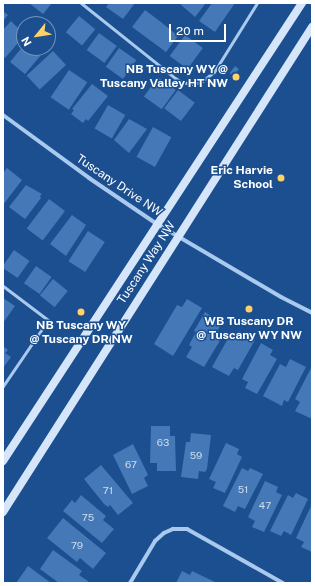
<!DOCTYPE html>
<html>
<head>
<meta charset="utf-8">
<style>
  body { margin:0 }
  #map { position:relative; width:315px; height:586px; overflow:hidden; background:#1b4f8f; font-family:"Public Sans",sans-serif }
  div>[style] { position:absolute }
  .building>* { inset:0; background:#4478b7; transform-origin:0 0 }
  .lane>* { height:3px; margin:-1.5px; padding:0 1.5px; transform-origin:1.5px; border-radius:1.5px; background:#a9c9ee }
  .street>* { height:4px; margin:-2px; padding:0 2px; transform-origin:2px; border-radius:2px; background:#a9c9ee }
  .secondary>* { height:8px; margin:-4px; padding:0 4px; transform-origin:4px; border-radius:4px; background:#d6e6fa }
  .dots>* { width:11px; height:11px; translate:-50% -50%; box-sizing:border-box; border:2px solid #1b4f8f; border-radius:50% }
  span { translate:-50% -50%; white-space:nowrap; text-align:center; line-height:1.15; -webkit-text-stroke:3px #1b4f8f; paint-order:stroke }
  .number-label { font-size:10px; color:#d0dded }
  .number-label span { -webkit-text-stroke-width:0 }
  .poi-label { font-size:12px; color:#fff; font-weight:700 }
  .right { translate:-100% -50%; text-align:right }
  .street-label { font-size:12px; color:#fff }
  .frame { position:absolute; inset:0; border:4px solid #fff; pointer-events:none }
  .north { position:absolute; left:16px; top:16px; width:40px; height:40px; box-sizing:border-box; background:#1b4f8f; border:1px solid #7695bc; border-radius:50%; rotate:240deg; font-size:11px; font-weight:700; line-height:16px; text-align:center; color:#fff }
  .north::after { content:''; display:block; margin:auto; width:14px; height:18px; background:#ffd166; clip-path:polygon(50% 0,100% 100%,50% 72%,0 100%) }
  .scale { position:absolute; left:169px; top:24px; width:57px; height:18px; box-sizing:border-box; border:2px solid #fff; border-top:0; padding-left:5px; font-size:12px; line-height:14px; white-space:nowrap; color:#fff; -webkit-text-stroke:3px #1b4f8f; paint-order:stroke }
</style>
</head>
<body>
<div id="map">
  <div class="building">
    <i style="clip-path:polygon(29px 3px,52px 3px,43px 14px)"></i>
    <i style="clip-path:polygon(109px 3px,135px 3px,123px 19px,106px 7px)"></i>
    <i style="clip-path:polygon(179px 3px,206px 3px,195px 17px)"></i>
    <i style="clip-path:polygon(212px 3px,235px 3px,215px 32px,199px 21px)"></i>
    <i style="clip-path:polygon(145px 10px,161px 22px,156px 29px,161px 22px,178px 36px,166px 52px,132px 27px)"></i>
    <i style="clip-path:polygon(3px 11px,8px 15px,3px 21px)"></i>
    <i style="left:79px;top:16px;width:21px;height:21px;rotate:39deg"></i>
    <i style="clip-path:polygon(11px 21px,20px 30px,19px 31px,24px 36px,5px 58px,3px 56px,3px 30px)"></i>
    <i style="clip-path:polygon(48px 33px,55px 39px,48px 47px)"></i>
    <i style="left:99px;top:33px;width:22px;height:21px;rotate:36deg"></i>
    <i style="left:185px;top:35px;width:22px;height:26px;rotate:36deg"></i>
    <i style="clip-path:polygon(24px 45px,24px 48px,47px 48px,25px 74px,10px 62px)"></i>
    <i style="left:119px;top:48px;width:21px;height:23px;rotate:35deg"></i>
    <i style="left:53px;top:51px;width:19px;height:36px;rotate:47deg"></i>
    <i style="left:235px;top:66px;width:5px;height:9px;rotate:37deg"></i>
    <i style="left:69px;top:70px;width:22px;height:33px;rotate:34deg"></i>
    <i style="left:158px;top:77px;width:22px;height:24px;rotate:36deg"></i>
    <i style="clip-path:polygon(92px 84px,108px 96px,88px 121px,86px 119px,83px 123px,71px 114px,74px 110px,72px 109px)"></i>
    <i style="left:178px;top:90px;width:21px;height:23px;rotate:37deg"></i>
    <i style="left:108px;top:105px;width:20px;height:27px;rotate:30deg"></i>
    <i style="clip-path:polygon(129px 119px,147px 129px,129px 153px,114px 140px)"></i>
    <i style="left:153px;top:127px;width:21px;height:34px;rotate:29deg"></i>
    <i style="clip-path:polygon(7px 168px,22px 180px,3px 205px,3px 173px)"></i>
    <i style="clip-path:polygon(26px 185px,42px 194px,40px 196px,41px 198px,25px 219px,9px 207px)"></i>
    <i style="left:49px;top:199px;width:20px;height:37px;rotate:37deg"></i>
    <i style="clip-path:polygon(72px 215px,86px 225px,66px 256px,50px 244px)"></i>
    <i style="left:88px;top:231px;width:20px;height:36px;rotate:33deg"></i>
    <i style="left:14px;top:250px;width:19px;height:21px;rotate:35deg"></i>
    <i style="left:36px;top:266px;width:19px;height:21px;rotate:35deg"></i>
    <i style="left:53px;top:279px;width:19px;height:21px;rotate:39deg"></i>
    <i style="clip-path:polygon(3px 298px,15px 306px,3px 323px)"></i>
    <i style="clip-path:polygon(187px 299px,202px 308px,173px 356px,154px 344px,177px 305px,182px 307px)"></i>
    <i style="clip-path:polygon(205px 312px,222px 323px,217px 331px,224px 334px,204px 367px,186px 357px,192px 347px,189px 345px,196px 332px,194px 331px)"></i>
    <i style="clip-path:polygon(239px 331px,255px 340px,238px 370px,234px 368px,229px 376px,212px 367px,230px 335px,235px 338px)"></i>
    <i style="clip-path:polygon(261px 343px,273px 350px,270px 355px,277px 359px,257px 394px,245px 388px,248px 382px,242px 379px)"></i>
    <i style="clip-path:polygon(3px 346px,8px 350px,5px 353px,11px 357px,3px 368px)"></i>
    <i style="clip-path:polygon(290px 359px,306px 367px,288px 402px,284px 400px,282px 406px,263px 396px,280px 364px,286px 367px)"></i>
    <i style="clip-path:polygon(312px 366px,312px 419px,295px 411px,300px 402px,295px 399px)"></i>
    <i style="clip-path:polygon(151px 426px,170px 426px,170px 436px,175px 436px,176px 471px,157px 471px,157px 463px,150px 463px)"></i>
    <i style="clip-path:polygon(191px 433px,211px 435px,207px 469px,205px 472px,199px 471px,198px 479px,181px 477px,186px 442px,190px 442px)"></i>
    <i style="clip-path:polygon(226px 443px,239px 449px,237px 454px,242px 457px,225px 493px,213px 488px,216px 482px,209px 479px)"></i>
    <i style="clip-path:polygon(133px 444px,148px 475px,144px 478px,148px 486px,132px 494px,113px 455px)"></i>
    <i style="clip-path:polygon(101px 465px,133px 503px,118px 515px,110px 505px,108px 507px,104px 504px,84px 479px)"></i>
    <i style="clip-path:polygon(242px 468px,248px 471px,250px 468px,263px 474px,245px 509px,238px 506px,235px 512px,223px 506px)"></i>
    <i style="clip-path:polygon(265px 481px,278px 487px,276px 492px,282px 495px,264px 532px,252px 527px,255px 521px,248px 517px)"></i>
    <i style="clip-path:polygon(296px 493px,308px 499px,291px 535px,284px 531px,281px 536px,270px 531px,288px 495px,293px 498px)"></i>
    <i style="clip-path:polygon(81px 495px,106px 516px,103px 520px,114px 529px,102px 543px,63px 511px,72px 500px,75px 503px)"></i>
    <i style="clip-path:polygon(312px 504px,312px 552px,301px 547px,304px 542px,296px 538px)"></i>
    <i style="clip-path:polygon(63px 518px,106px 553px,93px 569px,80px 558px,77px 562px,47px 538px)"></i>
    <i style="clip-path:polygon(53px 550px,82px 571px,79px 575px,88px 581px,87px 583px,59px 583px,40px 569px)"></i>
    <i style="clip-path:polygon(28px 566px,51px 583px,16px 583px)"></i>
    <i style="clip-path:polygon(182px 571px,190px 575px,192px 571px,217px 583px,176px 583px)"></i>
  </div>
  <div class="lane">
    <i style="left:81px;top:3px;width:120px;rotate:38.6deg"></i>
    <i style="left:175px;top:78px;width:8px;rotate:30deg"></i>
    <i style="left:182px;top:82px;width:10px;rotate:11deg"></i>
    <i style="left:192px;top:84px;width:9px;rotate:-13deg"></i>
    <i style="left:201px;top:82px;width:16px;rotate:-38deg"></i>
    <i style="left:214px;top:72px;width:81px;rotate:-58.1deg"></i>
    <i style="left:3px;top:286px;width:56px;rotate:37.1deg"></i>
    <i style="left:48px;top:320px;width:80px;rotate:124.3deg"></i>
  </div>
  <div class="street">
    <i style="left:3px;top:115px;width:107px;rotate:36.2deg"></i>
    <i style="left:89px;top:178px;width:82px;rotate:34.1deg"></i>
    <i style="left:157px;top:224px;width:144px;rotate:30.5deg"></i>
    <i style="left:281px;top:297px;width:35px;rotate:27deg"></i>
    <i style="left:130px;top:583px;width:49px;rotate:-59.2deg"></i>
    <i style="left:155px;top:541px;width:12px;rotate:-42deg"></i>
    <i style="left:164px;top:533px;width:10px;rotate:-24deg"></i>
    <i style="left:173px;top:529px;width:14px"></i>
    <i style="left:187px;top:529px;width:110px;rotate:29.4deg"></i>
  </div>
  <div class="secondary">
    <i style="left:3px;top:461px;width:547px;rotate:-56.86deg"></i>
    <i style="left:3px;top:512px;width:575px;rotate:-57.5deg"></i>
  </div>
  <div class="dots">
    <i style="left:236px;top:77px;background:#ffd166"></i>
    <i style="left:281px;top:178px;background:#ffd166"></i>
    <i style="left:249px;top:309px;background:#ffd166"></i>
    <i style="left:81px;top:312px;background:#ffd166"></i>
  </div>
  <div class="number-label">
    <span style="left:163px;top:443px">63</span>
    <span style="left:196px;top:456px">59</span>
    <span style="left:131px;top:465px">67</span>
    <span style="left:243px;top:490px">51</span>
    <span style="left:108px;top:491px">71</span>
    <span style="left:265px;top:506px">47</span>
    <span style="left:88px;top:518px">75</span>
    <span style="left:77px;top:546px">79</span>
  </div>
  <div class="poi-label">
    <span class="right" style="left:228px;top:77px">NB Tuscany WY @<br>Tuscany Valley HT NW</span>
    <span class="right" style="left:273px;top:178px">Eric Harvie<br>School</span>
    <span style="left:249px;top:329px">WB Tuscany DR<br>@ Tuscany WY NW</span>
    <span style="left:81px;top:333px">NB Tuscany WY<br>@ Tuscany DR NW</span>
  </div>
  <div class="street-label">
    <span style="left:119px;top:186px;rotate:34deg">Tuscany Drive NW</span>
    <span style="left:147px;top:263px;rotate:-57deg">Tuscany Way NW</span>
  </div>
  <div class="frame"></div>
  <div class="north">N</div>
  <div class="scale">20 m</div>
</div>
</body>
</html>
